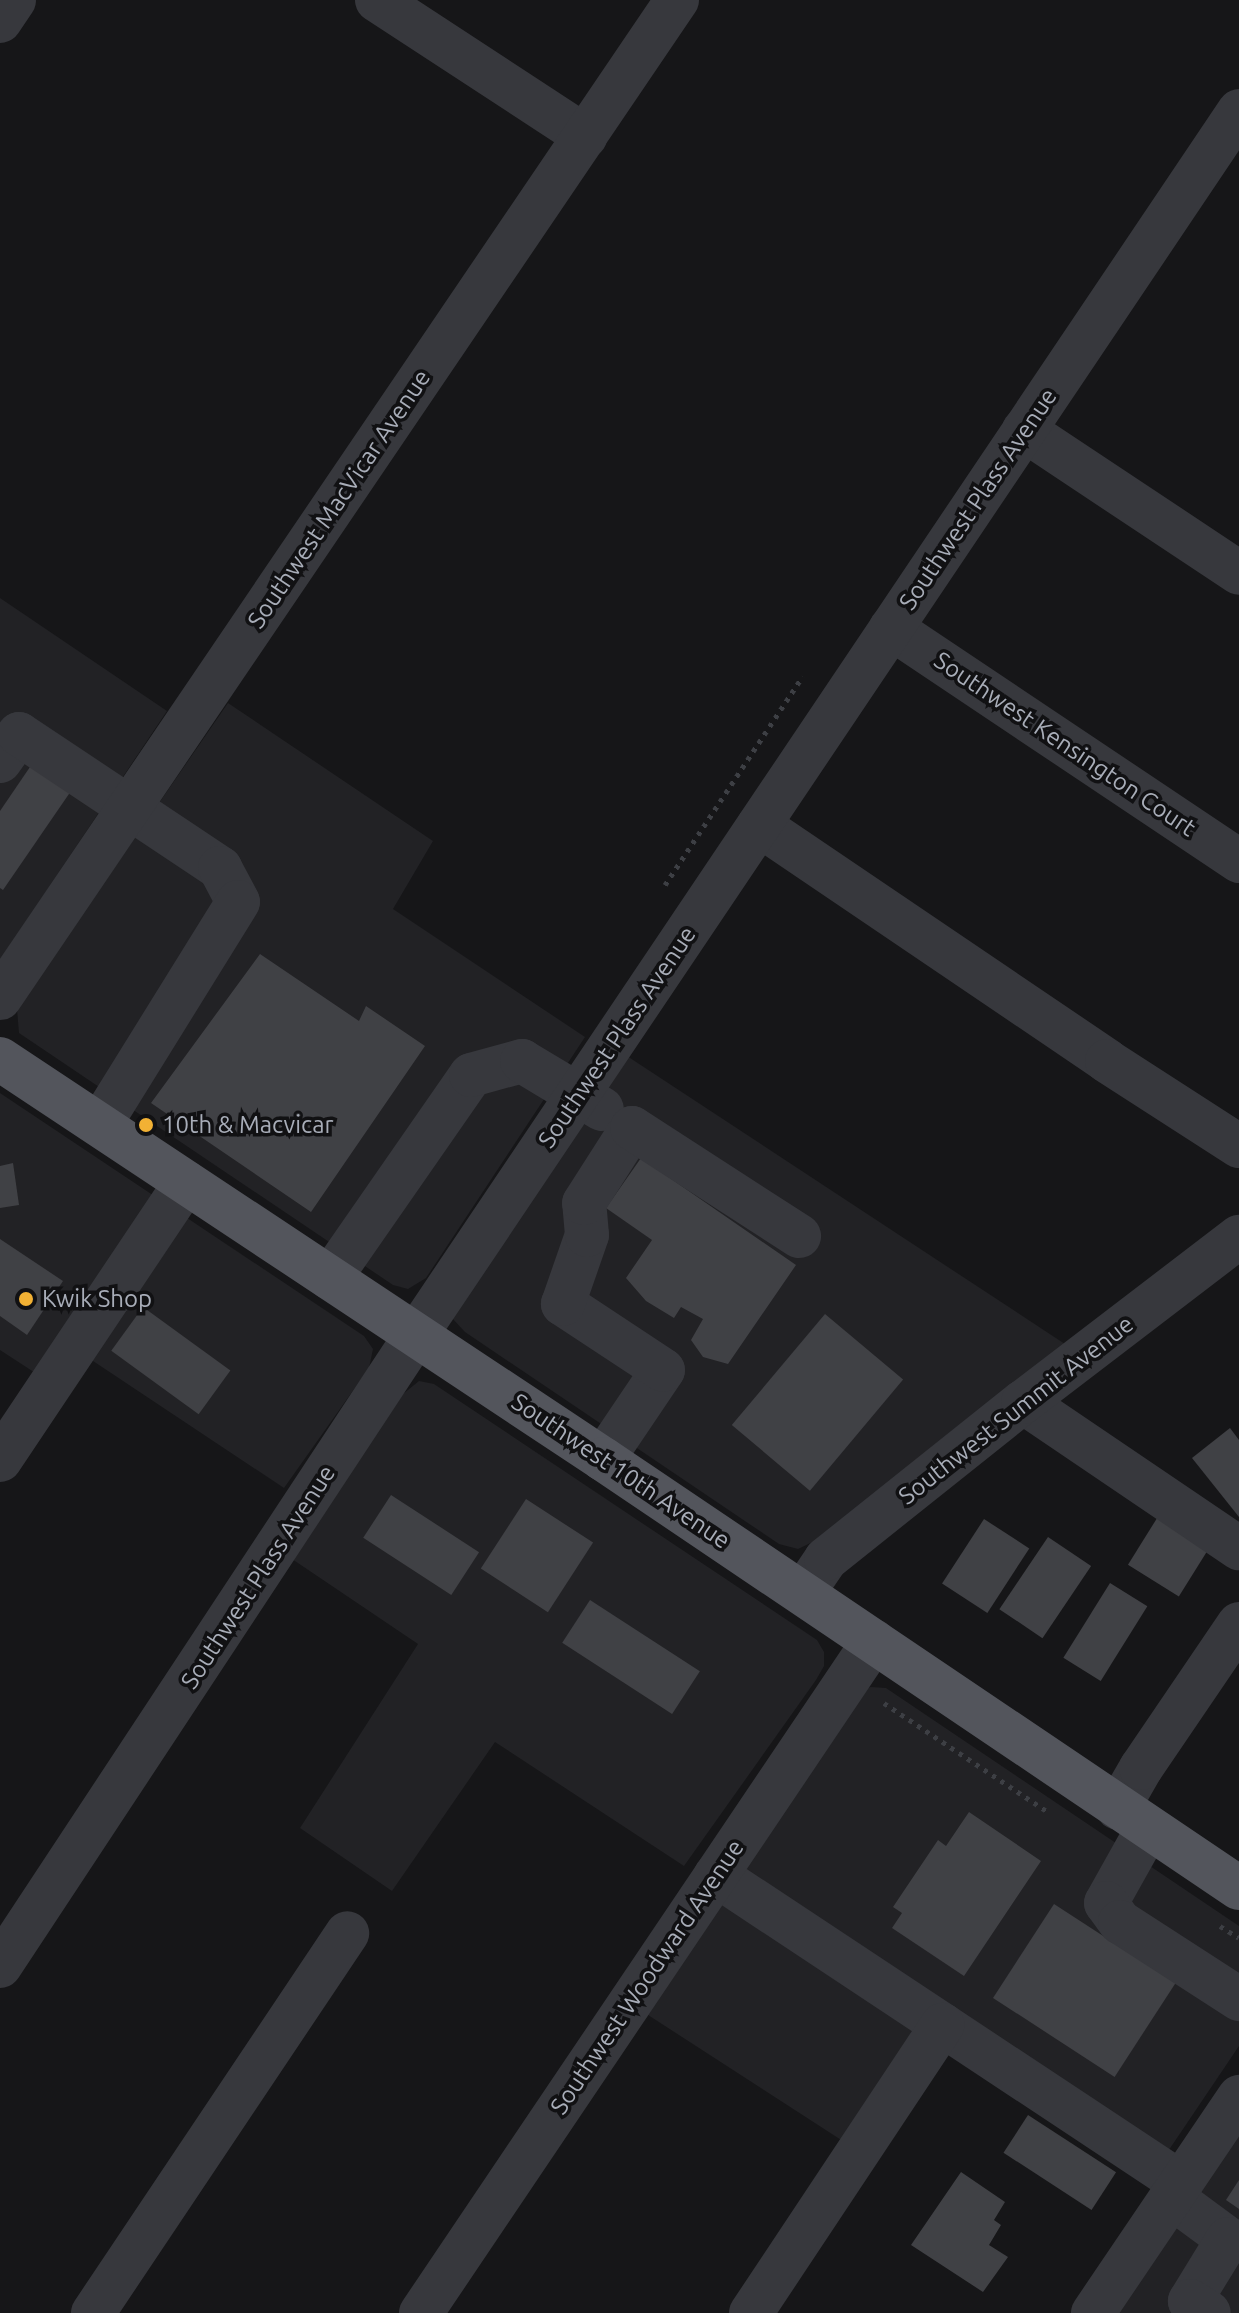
<!DOCTYPE html>
<html>
<head>
<meta charset="utf-8">
<style>
  body { margin:0 }
  #map { position:relative; width:1239px; height:2313px; overflow:hidden; background:#161618; font-family:Ubuntu,sans-serif }
  div>[style] { position:absolute }
  .built>* { inset:0; background:#222225 }
  .building>* { inset:0; background:#404145; transform-origin:0 0 }
  .path>* { height:5px; margin-top:-2.5px; transform-origin:0; background:repeating-linear-gradient(90deg,#3d3f44 0 4px,transparent 0 10px) }
  .minor>* { height:44px; margin:-22px; padding:0 22px; transform-origin:22px; border-radius:22px; background:#37383d }
  .major>* { height:44px; margin:-22px; padding:0 22px; transform-origin:22px; border-radius:22px; background:#53555c }
  .dots>* { width:22px; height:22px; translate:-50% -50%; box-sizing:border-box; border:4px solid #111113; border-radius:50% }
  span { translate:-50% -50%; white-space:nowrap; text-align:center; line-height:1.15; -webkit-text-stroke:7px #111113; paint-order:stroke }
  .street-label { font-size:24px; color:#a8adb8 }
  .poi-label { font-size:24px; color:#a8adb8 }
  .left { translate:0 -50%; text-align:left }
</style>
</head>
<body>
<div id="map">
  <div class="built">
    <i style="clip-path:polygon(0 598px,167px 711px,0 960px)"></i>
    <i style="clip-path:polygon(228px 703px,433px 841px,393px 909px,585px 1037px,426px 1278px,408px 1289px,393px 1285px,19px 1033px,17px 1009px)"></i>
    <i style="clip-path:polygon(624px 1054px,1068px 1346px,821px 1538px,798px 1549px,779px 1544px,465px 1332px,451px 1317px)"></i>
    <i style="clip-path:polygon(0 1093px,364px 1336px,373px 1349px,369px 1368px,284px 1488px,90px 1359px,66px 1393px,0 1350px)"></i>
    <i style="clip-path:polygon(419px 1381px,434px 1384px,817px 1640px,824px 1652px,824px 1666px,816px 1680px,684px 1866px,495px 1742px,392px 1891px,300px 1828px,418px 1644px,292px 1559px,403px 1394px)"></i>
    <i style="clip-path:polygon(871px 1687px,886px 1688px,1239px 1926px,1239px 2046px,1148px 2181px,942px 2042px,869px 2158px,645px 2013px,858px 1690px)"></i>
    <i style="clip-path:polygon(1239px 2132px,1239px 2313px,1117px 2313px)"></i>
  </div>
  <div class="building">
    <i style="clip-path:polygon(32px 764px,71px 791px,3px 890px,0 888px,0 811px)"></i>
    <i style="clip-path:polygon(260px 954px,359px 1021px,366px 1006px,425px 1046px,311px 1212px,151px 1103px)"></i>
    <i style="clip-path:polygon(641px 1158px,796px 1265px,728px 1364px,703px 1357px,691px 1340px,703px 1319px,681px 1307px,674px 1318px,646px 1301px,626px 1278px,652px 1240px,606px 1208px)"></i>
    <i style="clip-path:polygon(13px 1163px,19px 1205px,0 1208px,0 1166px)"></i>
    <i style="clip-path:polygon(0 1239px,63px 1281px,27px 1335px,0 1316px)"></i>
    <i style="left:143px;top:1307px;width:108px;height:54px;rotate:36deg"></i>
    <i style="left:825px;top:1314px;width:102px;height:145px;rotate:40deg"></i>
    <i style="clip-path:polygon(1230px 1428px,1239px 1440px,1239px 1517px,1192px 1458px)"></i>
    <i style="left:391px;top:1495px;width:105px;height:51px;rotate:33deg"></i>
    <i style="left:526px;top:1499px;width:80px;height:83px;rotate:33deg"></i>
    <i style="left:1164px;top:1507px;width:60px;height:68px;rotate:32deg"></i>
    <i style="left:984px;top:1519px;width:54px;height:77px;rotate:33deg"></i>
    <i style="left:1048px;top:1537px;width:52px;height:87px;rotate:34deg"></i>
    <i style="left:1110px;top:1583px;width:44px;height:88px;rotate:32deg"></i>
    <i style="left:590px;top:1600px;width:131px;height:51px;rotate:33deg"></i>
    <i style="clip-path:polygon(969px 1812px,1041px 1861px,964px 1976px,892px 1928px,902px 1913px,893px 1907px,938px 1840px,946px 1846px)"></i>
    <i style="left:1054px;top:1904px;width:145px;height:112px;rotate:33deg"></i>
    <i style="left:1028px;top:2115px;width:105px;height:45px;rotate:33deg"></i>
    <i style="clip-path:polygon(961px 2172px,1005px 2202px,994px 2220px,1001px 2225px,989px 2245px,1008px 2257px,983px 2292px,911px 2245px)"></i>
    <i style="clip-path:polygon(1239px 2180px,1239px 2209px,1226px 2200px)"></i>
  </div>
  <div class="path">
    <i style="left:665px;top:885px;width:250px;rotate:-56.6deg"></i>
    <i style="left:884px;top:1703px;width:197px;rotate:33.6deg"></i>
    <i style="left:1220px;top:1926px;width:22px;rotate:32deg"></i>
  </div>
  <div class="minor">
    <i style="left:377px;top:0;width:249px;rotate:33.2deg"></i>
    <i style="left:0;top:21px;width:25px;rotate:-56deg"></i>
    <i style="left:1024px;top:430px;width:258px;rotate:33.6deg"></i>
    <i style="left:891px;top:628px;width:419px;rotate:33.8deg"></i>
    <i style="left:0;top:761px;width:33px;rotate:-55deg"></i>
    <i style="left:19px;top:734px;width:242px;rotate:33.7deg"></i>
    <i style="left:220px;top:868px;width:38px;rotate:62deg"></i>
    <i style="left:238px;top:902px;width:262px;rotate:121.8deg"></i>
    <i style="left:759px;top:825px;width:420px;rotate:34.1deg"></i>
    <i style="left:1107px;top:1061px;width:157px;rotate:32.8deg"></i>
    <i style="left:0;top:998px;width:1206px;rotate:-55.85deg"></i>
    <i style="left:330px;top:1278px;width:247px;rotate:-55.2deg"></i>
    <i style="left:471px;top:1075px;width:53px;rotate:-15.4deg"></i>
    <i style="left:522px;top:1061px;width:93px;rotate:31deg"></i>
    <i style="left:1023px;top:1402px;width:261px;rotate:34.1deg"></i>
    <i style="left:603px;top:1459px;width:107px;rotate:-56deg"></i>
    <i style="left:663px;top:1370px;width:120px;rotate:-146.6deg"></i>
    <i style="left:563px;top:1304px;width:73px;rotate:-70.8deg"></i>
    <i style="left:587px;top:1235px;width:32px;rotate:-95deg"></i>
    <i style="left:584px;top:1203px;width:89px;rotate:-57.4deg"></i>
    <i style="left:632px;top:1128px;width:199px;rotate:32.9deg"></i>
    <i style="left:0;top:1460px;width:334px;rotate:-56.2deg"></i>
    <i style="left:803px;top:1593px;width:41px;rotate:-55.9deg"></i>
    <i style="left:826px;top:1559px;width:252px;rotate:-38.6deg"></i>
    <i style="left:1023px;top:1402px;width:272px;rotate:-37.4deg"></i>
    <i style="left:1118px;top:1808px;width:46px;rotate:-60.1deg"></i>
    <i style="left:1141px;top:1768px;width:174px;rotate:-55.8deg"></i>
    <i style="left:1148px;top:1828px;width:86px;rotate:119.2deg"></i>
    <i style="left:1106px;top:1903px;width:24px;rotate:54deg"></i>
    <i style="left:1120px;top:1922px;width:142px;rotate:32.9deg"></i>
    <i style="left:716px;top:1875px;width:558px;rotate:33.52deg"></i>
    <i style="left:0;top:1966px;width:756px;rotate:-56.6deg"></i>
    <i style="left:416px;top:1335px;width:1475px;rotate:-56.08deg"></i>
    <i style="left:1171px;top:2197px;width:71px;rotate:36.4deg"></i>
    <i style="left:1228px;top:2239px;width:73px;rotate:121.5deg"></i>
    <i style="left:1190px;top:2301px;width:22px;rotate:32deg"></i>
    <i style="left:93px;top:2313px;width:457px;rotate:-56.2deg"></i>
    <i style="left:421px;top:2313px;width:810px;rotate:-56.02deg"></i>
    <i style="left:751px;top:2313px;width:346px;rotate:-56.4deg"></i>
    <i style="left:1093px;top:2313px;width:261px;rotate:-55.9deg"></i>
  </div>
  <div class="major">
    <i style="left:0;top:1059px;width:724px;rotate:33.56deg"></i>
    <i style="left:603px;top:1459px;width:767px;rotate:34deg"></i>
  </div>
  <div class="dots">
    <i style="left:146px;top:1125px;background:#f2b134"></i>
    <i style="left:26px;top:1299px;background:#f2b134"></i>
  </div>
  <div class="street-label">
    <span style="left:339px;top:499px;rotate:-56deg">Southwest MacVicar Avenue</span>
    <span style="left:978px;top:499px;rotate:-56deg">Southwest Plass Avenue</span>
    <span style="left:1065px;top:744px;rotate:34deg">Southwest Kensington Court</span>
    <span style="left:617px;top:1037px;rotate:-56deg">Southwest Plass Avenue</span>
    <span style="left:1016px;top:1410px;rotate:-38deg">Southwest Summit Avenue</span>
    <span style="left:621px;top:1471px;rotate:34deg">Southwest 10th Avenue</span>
    <span style="left:258px;top:1577px;rotate:-57deg">Southwest Plass Avenue</span>
    <span style="left:647px;top:1977px;rotate:-56deg">Southwest Woodward Avenue</span>
  </div>
  <div class="poi-label">
    <span class="left" style="left:162px;top:1125px">10th &amp; Macvicar</span>
    <span class="left" style="left:42px;top:1299px">Kwik Shop</span>
  </div>
</div>
</body>
</html>
